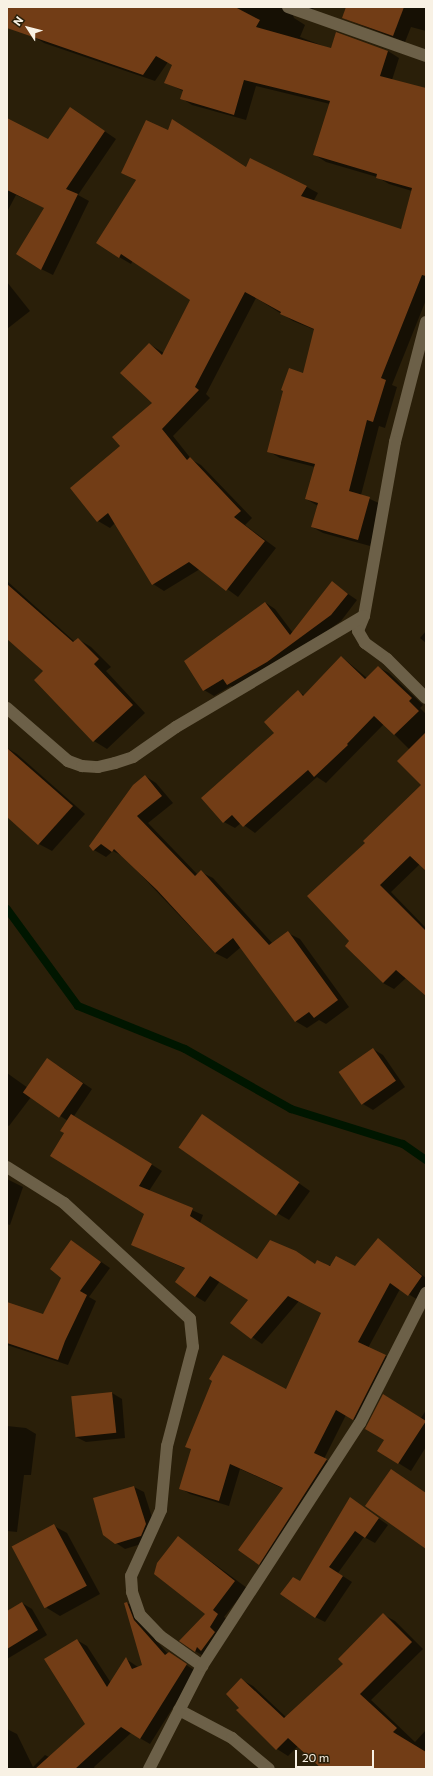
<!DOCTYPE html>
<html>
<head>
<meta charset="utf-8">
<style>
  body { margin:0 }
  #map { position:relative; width:433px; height:1776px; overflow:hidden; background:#2a1f09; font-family:Commissioner,sans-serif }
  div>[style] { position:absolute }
  .shadow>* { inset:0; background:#0007 }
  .stream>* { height:8px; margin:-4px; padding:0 4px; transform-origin:4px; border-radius:4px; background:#001600 }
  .building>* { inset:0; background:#723d16; transform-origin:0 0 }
  .street>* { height:12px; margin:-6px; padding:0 6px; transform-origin:6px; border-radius:6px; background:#6c6048 }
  span { translate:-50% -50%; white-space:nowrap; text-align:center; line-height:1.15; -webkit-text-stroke:4px #2a1f09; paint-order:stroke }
  .frame { position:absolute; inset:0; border:8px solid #f8f1e4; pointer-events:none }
  .north { position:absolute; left:8px; top:8px; width:40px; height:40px; -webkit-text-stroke:3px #2a1f09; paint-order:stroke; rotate:306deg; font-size:11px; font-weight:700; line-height:16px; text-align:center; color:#f8f1e4 }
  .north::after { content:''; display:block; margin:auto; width:14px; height:18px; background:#f8f1e4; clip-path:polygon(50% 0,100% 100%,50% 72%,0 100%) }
  .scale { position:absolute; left:295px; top:1750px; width:79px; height:18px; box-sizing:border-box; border:2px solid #f8f1e4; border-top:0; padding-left:5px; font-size:12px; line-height:14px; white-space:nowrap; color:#f8f1e4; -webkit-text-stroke:3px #2a1f09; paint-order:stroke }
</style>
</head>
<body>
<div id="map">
  <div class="shadow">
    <i style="clip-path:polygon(47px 7px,297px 7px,292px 12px,294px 18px,305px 25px,300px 37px,331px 49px,388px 51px,399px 58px,392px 80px,426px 89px,426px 300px,392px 385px,397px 387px,385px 428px,379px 426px,361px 495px,381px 504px,370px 546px,323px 533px,312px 527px,318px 506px,306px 499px,315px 467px,280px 458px,268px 451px,304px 375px,315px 330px,293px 321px,256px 298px,206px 394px,210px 398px,173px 436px,192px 460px,201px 465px,252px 518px,245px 525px,276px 548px,238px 597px,200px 569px,164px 591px,153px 584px,115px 523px,110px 528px,98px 521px,121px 446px,153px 403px,149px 344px,164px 353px,192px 300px,133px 260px,131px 264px,119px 257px,137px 181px,122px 173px,169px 132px,173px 120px,246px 168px,307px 187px,318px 193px,313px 202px,401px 230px,412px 191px,389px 184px,377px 177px,326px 162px,315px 155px,330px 104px,256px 86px,246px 120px,192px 105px,181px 98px,183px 91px,165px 82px,174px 65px,168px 62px,155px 81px,44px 43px,33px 36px)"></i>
    <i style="clip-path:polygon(304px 7px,314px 7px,313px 10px)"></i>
    <i style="clip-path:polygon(347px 7px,426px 7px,426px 31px,411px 27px,405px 42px,343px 18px)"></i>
    <i style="clip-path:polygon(81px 115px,116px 139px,78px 195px,89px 201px,53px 275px,41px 269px,45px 208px,16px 195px,7px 212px,7px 119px,49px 141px)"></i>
    <i style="clip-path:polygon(7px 282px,30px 311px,7px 329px)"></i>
    <i style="clip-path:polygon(7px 581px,75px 642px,78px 639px,91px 647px,111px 667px,106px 671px,145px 713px,107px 749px,94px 741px,35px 680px,45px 671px,7px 638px)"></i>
    <i style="clip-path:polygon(332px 583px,357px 600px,341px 621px,276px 667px,237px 690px,231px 686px,214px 696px,204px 690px,186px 661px,266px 603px,275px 609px,293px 633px)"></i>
    <i style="clip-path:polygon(426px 631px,426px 643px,420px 638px)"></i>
    <i style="clip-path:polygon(342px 657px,367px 678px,378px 667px,389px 673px,423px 705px,420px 708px,426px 714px,426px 870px,420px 864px,391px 892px,426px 928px,426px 994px,406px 978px,394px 989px,383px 983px,350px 942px,366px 843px,422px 785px,410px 750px,384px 724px,326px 783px,317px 777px,255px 833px,241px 823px,235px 828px,224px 822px,298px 692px,304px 695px)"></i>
    <i style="clip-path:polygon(7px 748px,17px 754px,85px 814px,52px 851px,39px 844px,7px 816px)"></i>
    <i style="clip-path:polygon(145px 776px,156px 783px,173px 803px,148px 823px,198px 875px,201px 872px,213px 878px,273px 944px,288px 933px,300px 939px,349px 1007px,326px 1024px,319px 1020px,307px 1028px,295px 1021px,241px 947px,227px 959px,215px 953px,124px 857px,113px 851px,106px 857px,94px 850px)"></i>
    <i style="clip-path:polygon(373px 1049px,383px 1055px,405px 1087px,373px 1110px,363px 1104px)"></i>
    <i style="clip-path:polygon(57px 1065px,92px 1089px,74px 1116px,162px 1171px,149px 1191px,203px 1215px,200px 1223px,258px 1260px,355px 1267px,378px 1240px,426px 1278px,426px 1290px,418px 1300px,400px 1289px,368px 1348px,396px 1361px,363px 1425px,346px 1415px,324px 1459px,337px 1466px,269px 1570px,259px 1564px,284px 1489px,240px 1469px,229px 1506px,190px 1494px,180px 1488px,287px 1390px,322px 1313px,299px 1301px,262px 1344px,232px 1323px,250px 1300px,220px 1281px,205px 1302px,195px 1296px,186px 1269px,132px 1245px,145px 1214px,65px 1133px,68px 1121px,31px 1097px,9px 1126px,7px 1125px,7px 1073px,28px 1088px)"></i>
    <i style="clip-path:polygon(203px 1116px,310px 1191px,289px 1220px,277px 1213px)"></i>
    <i style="clip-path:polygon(7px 1179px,23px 1187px,10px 1225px,7px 1224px)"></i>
    <i style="clip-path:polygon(71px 1241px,110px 1268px,89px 1297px,96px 1301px,68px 1365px,7px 1345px,7px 1313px,43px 1316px,63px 1277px)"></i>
    <i style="clip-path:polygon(112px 1393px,122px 1399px,125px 1438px,86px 1442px,76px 1437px,72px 1397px)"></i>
    <i style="clip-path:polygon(384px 1395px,421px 1418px,426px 1410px,426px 1447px,411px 1471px,379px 1451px,385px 1440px)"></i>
    <i style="clip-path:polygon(7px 1426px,26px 1428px,36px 1434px,31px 1475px,24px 1475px,17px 1532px,7px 1531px)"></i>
    <i style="clip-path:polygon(134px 1487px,144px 1492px,156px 1530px,151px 1541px,125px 1549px,116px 1543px)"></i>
    <i style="clip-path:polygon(350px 1498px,388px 1525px,375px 1543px,364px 1537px,338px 1573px,352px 1582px,325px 1622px,315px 1617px,300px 1582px)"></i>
    <i style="clip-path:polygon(54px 1526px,67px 1533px,100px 1594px,60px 1616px,47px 1608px)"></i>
    <i style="clip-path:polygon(178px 1537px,247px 1588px,224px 1617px,230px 1621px,221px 1635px,226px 1640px,214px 1657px,207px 1658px,195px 1651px,206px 1614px)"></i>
    <i style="clip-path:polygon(22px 1603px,32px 1609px,47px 1635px,7px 1659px,7px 1612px)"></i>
    <i style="clip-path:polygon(127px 1603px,137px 1608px,144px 1627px,168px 1654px,196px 1671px,150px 1744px,131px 1733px,94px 1767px,95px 1769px,7px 1769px,7px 1729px,17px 1734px,33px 1767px,45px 1755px,49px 1757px,86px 1724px,77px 1640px,87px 1646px,111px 1683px,126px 1659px,138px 1667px,143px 1665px)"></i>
    <i style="clip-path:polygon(384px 1615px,395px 1621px,423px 1649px,371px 1700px,415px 1742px,426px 1730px,426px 1769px,323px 1769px,298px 1746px,288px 1756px,277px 1749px,240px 1708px,242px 1680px,253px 1686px,286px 1717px,344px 1664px)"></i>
  </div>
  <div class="stream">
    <i style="left:7px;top:909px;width:120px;rotate:53.8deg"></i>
    <i style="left:78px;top:1006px;width:115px;rotate:21.9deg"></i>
    <i style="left:185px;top:1049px;width:122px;rotate:29.5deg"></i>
    <i style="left:291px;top:1109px;width:117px;rotate:17.4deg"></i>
    <i style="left:403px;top:1144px;width:28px;rotate:35deg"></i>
  </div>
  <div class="building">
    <i style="clip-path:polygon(7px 7px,235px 7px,260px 20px,256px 27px,331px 48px,336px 32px,388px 51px,380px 76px,426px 88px,426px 276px,422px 275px,381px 378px,386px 380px,373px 422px,367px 420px,349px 491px,370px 497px,358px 540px,311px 527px,318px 503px,305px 499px,315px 464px,267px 452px,283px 391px,281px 390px,289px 368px,303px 373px,314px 329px,280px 314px,281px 312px,245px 292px,195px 387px,199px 390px,162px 429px,187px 460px,190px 457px,241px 511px,234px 517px,265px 541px,226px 591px,189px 562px,152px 585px,108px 513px,97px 522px,70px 488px,120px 446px,112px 437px,152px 403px,120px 373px,149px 343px,162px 355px,190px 300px,121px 254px,119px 258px,96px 243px,136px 180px,121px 173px,146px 120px,168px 130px,172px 119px,246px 167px,250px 158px,307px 186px,301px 196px,401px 229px,412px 188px,376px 178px,377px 174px,313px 155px,330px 101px,244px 80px,234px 115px,180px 99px,183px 90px,164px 83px,172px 65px,156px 56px,143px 75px,7px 28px)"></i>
    <i style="clip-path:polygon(346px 7px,404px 7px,393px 36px,342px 18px)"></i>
    <i style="clip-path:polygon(70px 107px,105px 131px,66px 189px,78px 194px,41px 270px,16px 254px,44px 208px,7px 190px,7px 118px,48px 139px)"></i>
    <i style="clip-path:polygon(332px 581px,348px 594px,331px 615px,267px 662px,227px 685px,223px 679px,203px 691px,184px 661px,265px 602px,290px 635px)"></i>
    <i style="clip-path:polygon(7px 584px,73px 642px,78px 638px,99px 659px,94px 664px,133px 705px,93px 742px,34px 680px,43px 671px,7px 639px)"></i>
    <i style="clip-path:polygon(341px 656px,365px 679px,378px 666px,412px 698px,409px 701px,419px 711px,394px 735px,374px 716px,347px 744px,348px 745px,314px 777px,308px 770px,243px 827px,232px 815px,223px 823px,201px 798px,274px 733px,264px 722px,298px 690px,303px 696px)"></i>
    <i style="clip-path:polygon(426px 732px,426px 871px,410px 856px,380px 885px,426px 931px,426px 996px,396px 970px,383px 983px,345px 946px,349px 941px,307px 896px,365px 843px,363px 841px,421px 785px,397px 761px)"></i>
    <i style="clip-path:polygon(7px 748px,73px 806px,38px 845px,7px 817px)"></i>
    <i style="clip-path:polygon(145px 775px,162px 796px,137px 816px,195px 876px,201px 870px,269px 945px,288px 931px,338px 1000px,314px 1018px,309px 1012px,295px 1022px,233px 938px,215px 953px,157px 890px,114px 849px,112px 852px,101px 844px,93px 851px,89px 846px,133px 785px)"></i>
    <i style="left:373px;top:1048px;width:40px;height:42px;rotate:55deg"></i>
    <i style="left:47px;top:1058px;width:44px;height:42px;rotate:35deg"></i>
    <i style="clip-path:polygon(71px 1114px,152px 1164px,139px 1186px,193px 1208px,190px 1216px,257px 1259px,270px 1240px,296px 1251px,315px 1264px,317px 1260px,330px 1266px,336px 1256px,355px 1266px,378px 1238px,422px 1276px,408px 1296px,390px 1283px,358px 1342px,386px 1355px,353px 1420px,336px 1410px,314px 1453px,327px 1459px,259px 1565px,238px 1550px,283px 1488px,230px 1464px,219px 1501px,179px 1489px,191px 1449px,185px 1447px,212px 1381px,209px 1379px,223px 1355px,286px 1389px,321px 1313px,288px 1296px,251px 1339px,230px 1323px,248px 1300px,210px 1276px,195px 1297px,175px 1282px,185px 1268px,131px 1245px,144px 1214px,50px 1156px,64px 1133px,60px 1131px)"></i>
    <i style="left:202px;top:1114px;width:119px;height:41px;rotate:35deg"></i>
    <i style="clip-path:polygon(71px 1240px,101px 1262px,80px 1291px,87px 1295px,65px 1341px,58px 1360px,7px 1343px,7px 1302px,43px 1314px,61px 1278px,50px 1269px)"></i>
    <i style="left:112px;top:1392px;width:41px;height:41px;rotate:84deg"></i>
    <i style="clip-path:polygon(383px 1394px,426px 1421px,398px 1464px,377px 1451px,384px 1440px,365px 1429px)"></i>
    <i style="clip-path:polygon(391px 1469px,426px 1493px,426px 1549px,365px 1506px)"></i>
    <i style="clip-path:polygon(134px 1486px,146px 1524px,141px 1536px,115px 1544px,103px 1535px,93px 1498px)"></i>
    <i style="clip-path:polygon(350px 1497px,379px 1518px,365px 1538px,355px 1531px,329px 1567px,343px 1576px,315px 1618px,280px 1594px,293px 1577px,300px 1581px)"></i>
    <i style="left:54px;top:1524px;width:70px;height:48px;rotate:62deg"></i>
    <i style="clip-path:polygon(178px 1536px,235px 1581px,213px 1610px,218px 1614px,210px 1627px,215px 1632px,201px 1651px,197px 1647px,195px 1652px,179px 1641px,205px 1614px,154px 1574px,157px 1563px)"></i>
    <i style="clip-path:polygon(22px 1602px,38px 1630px,7px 1649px,7px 1611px)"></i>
    <i style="clip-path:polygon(127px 1602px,134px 1620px,165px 1655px,169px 1652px,187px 1664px,140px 1739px,121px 1727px,75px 1769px,35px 1769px,85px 1724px,44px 1659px,77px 1639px,107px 1687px,126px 1657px,132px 1669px,142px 1665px,124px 1603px)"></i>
    <i style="clip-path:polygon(383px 1613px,412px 1642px,360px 1694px,397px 1728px,393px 1732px,426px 1752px,426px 1769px,322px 1769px,288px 1738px,276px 1750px,236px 1710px,239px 1708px,226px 1694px,241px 1678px,284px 1718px,343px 1664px,338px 1659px)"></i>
  </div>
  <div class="street">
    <i style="left:288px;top:7px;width:146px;rotate:19.5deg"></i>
    <i style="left:426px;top:322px;width:124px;rotate:104.5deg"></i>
    <i style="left:395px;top:442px;width:177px;rotate:100.1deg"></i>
    <i style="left:364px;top:616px;width:16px;rotate:112deg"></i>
    <i style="left:358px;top:631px;width:14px;rotate:60deg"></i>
    <i style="left:365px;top:643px;width:27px;rotate:36deg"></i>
    <i style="left:387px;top:659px;width:55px;rotate:45deg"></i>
    <i style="left:7px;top:708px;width:81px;rotate:41deg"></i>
    <i style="left:68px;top:761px;width:15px;rotate:20deg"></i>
    <i style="left:82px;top:766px;width:16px;rotate:4deg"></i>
    <i style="left:98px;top:767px;width:17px;rotate:-13deg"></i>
    <i style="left:115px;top:763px;width:19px;rotate:-18deg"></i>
    <i style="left:133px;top:757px;width:52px;rotate:-34.9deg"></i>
    <i style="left:176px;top:727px;width:218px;rotate:-30.6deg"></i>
    <i style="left:7px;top:1167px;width:67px;rotate:32.3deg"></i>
    <i style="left:64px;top:1203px;width:171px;rotate:42.6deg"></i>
    <i style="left:190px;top:1319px;width:28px;rotate:84deg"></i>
    <i style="left:193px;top:1347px;width:102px;rotate:104.7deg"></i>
    <i style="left:167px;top:1446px;width:64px;rotate:95.4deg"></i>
    <i style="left:161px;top:1510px;width:72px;rotate:114.4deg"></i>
    <i style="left:131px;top:1576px;width:16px;rotate:86deg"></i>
    <i style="left:132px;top:1592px;width:24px;rotate:71deg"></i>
    <i style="left:140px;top:1615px;width:29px;rotate:46deg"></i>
    <i style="left:160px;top:1636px;width:52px;rotate:35.5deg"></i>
    <i style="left:179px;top:1710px;width:60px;rotate:27.8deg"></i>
    <i style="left:232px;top:1738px;width:48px;rotate:40deg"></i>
    <i style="left:149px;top:1769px;width:116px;rotate:-62.8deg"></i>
    <i style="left:202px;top:1666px;width:290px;rotate:-57deg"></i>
    <i style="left:360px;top:1423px;width:146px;rotate:-63.1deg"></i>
  </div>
  <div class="frame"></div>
  <div class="north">N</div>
  <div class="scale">20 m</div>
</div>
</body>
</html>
